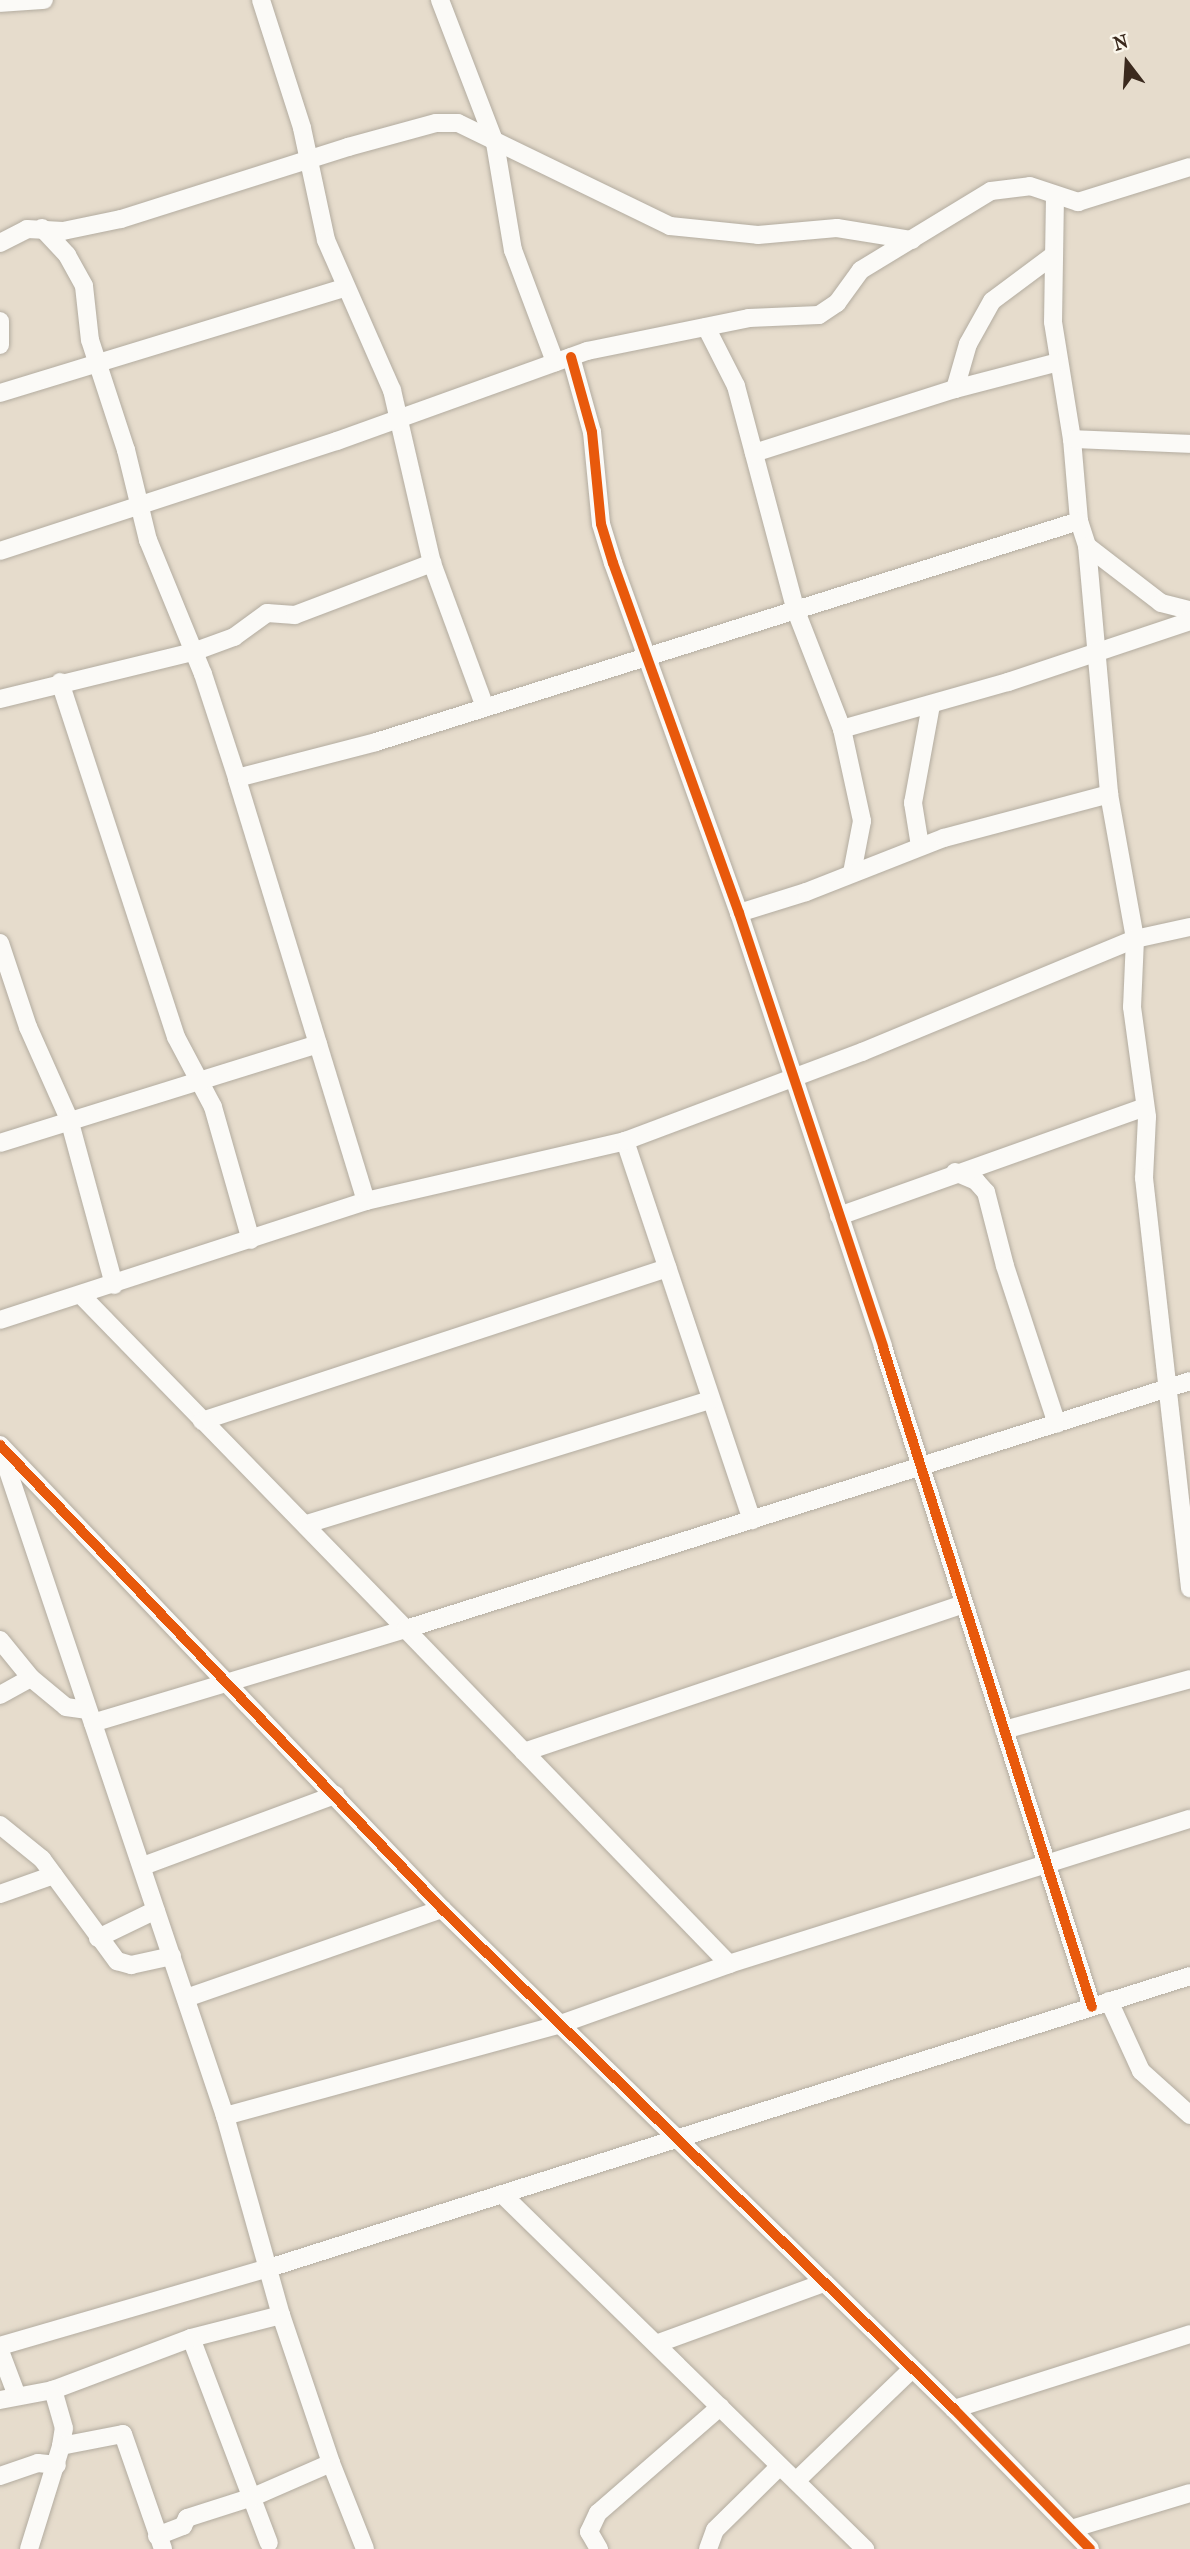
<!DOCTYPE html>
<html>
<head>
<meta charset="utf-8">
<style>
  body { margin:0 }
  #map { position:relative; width:1190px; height:2549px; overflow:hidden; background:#e6dccc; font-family:"IM FELL French Canon",serif }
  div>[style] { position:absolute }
  .roads { filter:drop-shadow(0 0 2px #b3aca0) drop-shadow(0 0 2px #b3aca0) }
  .minor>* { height:18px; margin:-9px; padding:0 9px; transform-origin:9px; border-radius:9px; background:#fbfaf7 }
  .cycleway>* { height:10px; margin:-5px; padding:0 5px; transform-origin:5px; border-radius:5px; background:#e8590c }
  span { translate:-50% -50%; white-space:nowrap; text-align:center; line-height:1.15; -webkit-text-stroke:7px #fbf7ec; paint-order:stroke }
  .north { position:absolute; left:1092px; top:28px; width:70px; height:70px; -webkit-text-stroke:5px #fbf7ec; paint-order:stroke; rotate:343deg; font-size:19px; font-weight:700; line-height:28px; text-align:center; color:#3b2a1e }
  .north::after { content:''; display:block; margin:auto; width:24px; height:32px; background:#3b2a1e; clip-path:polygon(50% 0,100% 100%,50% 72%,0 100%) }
</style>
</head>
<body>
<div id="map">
  <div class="roads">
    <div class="minor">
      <i style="left:261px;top:0;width:134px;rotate:72.2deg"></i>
      <i style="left:302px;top:128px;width:115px;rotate:77.9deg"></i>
      <i style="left:326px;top:240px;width:164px;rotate:66.3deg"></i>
      <i style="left:392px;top:390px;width:178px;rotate:77deg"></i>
      <i style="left:432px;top:563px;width:153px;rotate:69.8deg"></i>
      <i style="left:440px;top:0;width:153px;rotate:69deg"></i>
      <i style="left:495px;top:143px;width:109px;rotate:80.5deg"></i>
      <i style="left:513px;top:250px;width:120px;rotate:69.4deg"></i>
      <i style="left:0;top:3px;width:44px;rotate:-3.9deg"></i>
      <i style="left:1055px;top:196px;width:126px;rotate:90.9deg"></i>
      <i style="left:1053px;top:322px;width:119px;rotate:80.8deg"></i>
      <i style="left:1072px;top:439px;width:82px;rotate:85.1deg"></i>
      <i style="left:1079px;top:521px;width:26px;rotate:72deg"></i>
      <i style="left:1087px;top:546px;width:249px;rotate:84.9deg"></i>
      <i style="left:1109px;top:794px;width:147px;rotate:79.8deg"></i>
      <i style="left:1135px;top:939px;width:68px;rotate:92.5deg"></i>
      <i style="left:1132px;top:1007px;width:111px;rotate:82.2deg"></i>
      <i style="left:1147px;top:1117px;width:61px;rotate:92.8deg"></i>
      <i style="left:1144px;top:1178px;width:413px;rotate:83.6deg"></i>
      <i style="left:42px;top:228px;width:37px;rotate:47deg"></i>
      <i style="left:67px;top:255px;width:35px;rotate:61deg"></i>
      <i style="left:84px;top:286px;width:54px;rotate:83.7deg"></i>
      <i style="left:90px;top:340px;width:116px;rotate:71.9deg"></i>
      <i style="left:126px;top:450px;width:93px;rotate:76.3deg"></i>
      <i style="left:148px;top:540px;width:145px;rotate:67.7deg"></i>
      <i style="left:203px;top:674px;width:109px;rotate:71.9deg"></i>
      <i style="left:0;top:243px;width:30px;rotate:-27deg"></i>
      <i style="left:27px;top:229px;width:36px;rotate:3deg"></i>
      <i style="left:63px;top:231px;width:59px;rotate:-11.7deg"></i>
      <i style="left:121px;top:219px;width:238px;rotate:-17.6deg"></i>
      <i style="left:348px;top:147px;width:91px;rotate:-15.3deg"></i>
      <i style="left:436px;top:123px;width:22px"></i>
      <i style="left:458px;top:123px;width:236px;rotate:25.9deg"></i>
      <i style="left:670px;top:226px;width:88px;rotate:5.8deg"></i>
      <i style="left:758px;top:235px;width:79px;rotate:-5.1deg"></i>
      <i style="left:837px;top:228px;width:76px;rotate:9.1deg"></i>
      <i style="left:0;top:321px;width:24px;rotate:90deg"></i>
      <i style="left:706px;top:327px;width:66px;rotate:63deg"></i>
      <i style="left:736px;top:386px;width:233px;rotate:75.1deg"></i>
      <i style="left:796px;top:611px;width:127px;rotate:68.7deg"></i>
      <i style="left:842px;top:729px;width:94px;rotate:77.7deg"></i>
      <i style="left:862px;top:821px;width:53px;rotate:100.9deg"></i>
      <i style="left:571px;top:357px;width:78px;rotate:74.4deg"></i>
      <i style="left:592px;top:432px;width:92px;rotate:84.4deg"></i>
      <i style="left:601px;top:524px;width:41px;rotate:72.9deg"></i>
      <i style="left:613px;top:563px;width:372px;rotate:70.2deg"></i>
      <i style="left:739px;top:913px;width:457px;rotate:71.6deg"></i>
      <i style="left:883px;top:1347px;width:692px;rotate:72.43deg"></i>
      <i style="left:955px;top:389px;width:47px;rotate:-73.9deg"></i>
      <i style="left:968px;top:344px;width:49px;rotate:-60.8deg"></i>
      <i style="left:992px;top:301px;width:74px;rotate:-36.7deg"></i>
      <i style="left:0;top:393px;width:359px;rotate:-17deg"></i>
      <i style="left:1072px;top:439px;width:118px;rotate:2.4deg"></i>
      <i style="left:754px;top:453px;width:211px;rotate:-17.7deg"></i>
      <i style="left:955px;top:389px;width:107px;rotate:-14.6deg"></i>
      <i style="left:1087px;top:546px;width:93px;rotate:37.6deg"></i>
      <i style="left:1161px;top:603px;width:30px;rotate:14deg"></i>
      <i style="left:0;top:551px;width:354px;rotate:-18.1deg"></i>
      <i style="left:337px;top:441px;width:266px;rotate:-19.8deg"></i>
      <i style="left:587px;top:351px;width:165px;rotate:-11.5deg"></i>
      <i style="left:749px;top:318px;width:70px;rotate:-2.5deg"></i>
      <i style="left:819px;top:315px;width:22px;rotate:-34deg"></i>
      <i style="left:837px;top:303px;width:41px;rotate:-54deg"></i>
      <i style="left:861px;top:270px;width:152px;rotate:-31.3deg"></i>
      <i style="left:991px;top:191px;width:39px;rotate:-7deg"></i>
      <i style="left:1030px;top:186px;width:51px;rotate:18.4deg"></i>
      <i style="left:1078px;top:202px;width:117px;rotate:-17.4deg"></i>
      <i style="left:60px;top:682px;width:373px;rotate:71.9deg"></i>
      <i style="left:176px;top:1037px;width:79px;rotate:62.1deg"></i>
      <i style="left:213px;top:1107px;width:138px;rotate:74.1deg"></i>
      <i style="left:0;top:699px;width:199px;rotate:-13.7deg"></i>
      <i style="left:193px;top:652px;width:44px;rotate:-20.1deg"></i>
      <i style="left:234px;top:637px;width:41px;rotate:-36deg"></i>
      <i style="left:267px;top:613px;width:28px;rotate:4deg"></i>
      <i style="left:295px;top:615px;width:147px;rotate:-20.8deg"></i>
      <i style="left:842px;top:729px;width:173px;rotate:-15.8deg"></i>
      <i style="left:1008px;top:682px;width:192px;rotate:-18.5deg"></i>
      <i style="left:920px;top:846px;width:44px;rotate:-99.2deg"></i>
      <i style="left:913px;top:803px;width:100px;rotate:-79.6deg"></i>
      <i style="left:739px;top:913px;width:70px;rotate:-17.4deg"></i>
      <i style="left:806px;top:892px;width:148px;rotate:-21.4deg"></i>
      <i style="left:944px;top:838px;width:171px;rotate:-14.9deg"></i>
      <i style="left:0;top:943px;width:89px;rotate:71.6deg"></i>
      <i style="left:28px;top:1027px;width:101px;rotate:66deg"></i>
      <i style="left:69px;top:1119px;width:172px;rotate:74.8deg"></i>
      <i style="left:625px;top:1141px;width:400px;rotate:71.5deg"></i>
      <i style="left:0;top:1143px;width:333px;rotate:-17.3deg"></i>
      <i style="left:955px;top:1172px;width:23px;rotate:23deg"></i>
      <i style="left:976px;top:1181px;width:15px;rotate:48deg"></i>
      <i style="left:986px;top:1192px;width:76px;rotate:75.6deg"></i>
      <i style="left:1005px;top:1266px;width:166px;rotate:71.8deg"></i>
      <i style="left:366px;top:1201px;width:442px;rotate:-107deg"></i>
      <i style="left:237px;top:778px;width:144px;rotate:-14.5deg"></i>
      <i style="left:376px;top:742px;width:737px;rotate:-17.45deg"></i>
      <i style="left:839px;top:1216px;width:325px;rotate:-19.6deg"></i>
      <i style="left:81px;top:1295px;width:466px;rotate:45.8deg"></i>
      <i style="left:406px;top:1629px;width:327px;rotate:163.3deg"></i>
      <i style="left:0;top:1320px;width:385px;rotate:-18deg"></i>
      <i style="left:366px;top:1201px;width:266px;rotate:-13deg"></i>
      <i style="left:625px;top:1141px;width:253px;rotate:-20.6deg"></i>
      <i style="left:862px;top:1052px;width:295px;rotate:-22.5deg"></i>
      <i style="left:1135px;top:939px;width:56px;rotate:-12.3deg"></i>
      <i style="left:202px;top:1421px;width:490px;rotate:-18.2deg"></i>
      <i style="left:0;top:1445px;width:641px;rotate:46.39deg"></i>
      <i style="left:442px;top:1909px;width:716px;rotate:44.32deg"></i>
      <i style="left:954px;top:2409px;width:195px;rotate:45.8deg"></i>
      <i style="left:1px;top:1450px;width:703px;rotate:71.41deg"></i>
      <i style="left:225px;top:2116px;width:207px;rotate:74.3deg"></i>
      <i style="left:281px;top:2315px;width:156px;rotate:71.3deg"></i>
      <i style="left:331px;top:2463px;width:92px;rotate:68.4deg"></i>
      <i style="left:307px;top:1524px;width:422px;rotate:-17.1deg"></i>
      <i style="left:0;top:1640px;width:49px;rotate:50.8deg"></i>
      <i style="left:31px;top:1678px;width:45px;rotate:39.6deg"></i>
      <i style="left:66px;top:1707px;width:22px;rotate:8deg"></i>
      <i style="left:0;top:1695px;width:35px;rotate:-29deg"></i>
      <i style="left:1004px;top:1730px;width:193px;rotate:-15.3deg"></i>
      <i style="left:524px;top:1752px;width:464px;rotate:-18.6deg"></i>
      <i style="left:0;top:1825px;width:54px;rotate:39deg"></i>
      <i style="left:42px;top:1859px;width:127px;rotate:53.7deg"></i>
      <i style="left:117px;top:1961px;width:15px;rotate:16deg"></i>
      <i style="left:131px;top:1965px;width:42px;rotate:-12.4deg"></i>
      <i style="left:143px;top:1866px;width:205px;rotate:-20.3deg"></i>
      <i style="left:0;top:1894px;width:57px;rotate:-19.4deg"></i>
      <i style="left:98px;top:1938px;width:64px;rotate:-25.8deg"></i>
      <i style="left:729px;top:1964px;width:465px;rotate:-134deg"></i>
      <i style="left:406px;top:1629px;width:822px;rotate:-17.55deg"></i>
      <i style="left:186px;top:1998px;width:271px;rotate:-19.2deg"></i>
      <i style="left:1109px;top:2001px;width:77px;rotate:65.4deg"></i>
      <i style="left:1141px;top:2071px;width:66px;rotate:41.9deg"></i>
      <i style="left:225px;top:2116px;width:345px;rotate:-15.3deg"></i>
      <i style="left:558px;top:2025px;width:182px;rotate:-19.6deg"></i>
      <i style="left:729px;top:1964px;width:483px;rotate:-17.5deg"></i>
      <i style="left:502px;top:2194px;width:508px;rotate:44.36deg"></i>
      <i style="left:191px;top:2338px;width:219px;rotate:69.2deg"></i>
      <i style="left:656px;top:2344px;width:179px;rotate:-20deg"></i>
      <i style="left:0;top:2346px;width:280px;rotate:-16.2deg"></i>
      <i style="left:269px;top:2268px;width:966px;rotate:-17.59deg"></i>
      <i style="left:0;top:2351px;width:48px;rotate:69.3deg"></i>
      <i style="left:0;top:2400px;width:54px;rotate:-10.7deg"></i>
      <i style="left:53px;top:2390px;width:147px;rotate:-20.6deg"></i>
      <i style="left:191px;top:2338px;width:93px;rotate:-14.3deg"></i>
      <i style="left:954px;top:2409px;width:248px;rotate:-17.6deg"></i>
      <i style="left:61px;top:2446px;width:63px;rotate:-11deg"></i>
      <i style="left:123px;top:2434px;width:122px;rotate:70.8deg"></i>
      <i style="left:0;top:2476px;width:40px;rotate:-18.9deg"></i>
      <i style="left:38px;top:2463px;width:19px;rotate:6deg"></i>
      <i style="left:796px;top:2481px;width:161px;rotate:-44deg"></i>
      <i style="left:1071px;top:2529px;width:124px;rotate:-16.8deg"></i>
      <i style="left:157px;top:2536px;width:28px;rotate:-21deg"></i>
      <i style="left:183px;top:2526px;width:9px;rotate:-63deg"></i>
      <i style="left:187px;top:2518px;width:69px;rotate:-17.7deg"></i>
      <i style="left:253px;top:2497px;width:85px;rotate:-23.6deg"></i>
      <i style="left:29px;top:2549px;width:108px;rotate:-72.7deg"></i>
      <i style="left:61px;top:2446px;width:18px;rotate:-81deg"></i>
      <i style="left:64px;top:2428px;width:40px;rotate:-106deg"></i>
      <i style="left:599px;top:2549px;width:20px;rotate:-120deg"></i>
      <i style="left:589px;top:2532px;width:21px;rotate:-65deg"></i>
      <i style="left:598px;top:2513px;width:162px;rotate:-41deg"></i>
      <i style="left:708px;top:2549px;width:20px;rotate:-70deg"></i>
      <i style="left:715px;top:2530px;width:91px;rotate:-44.6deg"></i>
    </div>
  </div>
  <div class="cycleway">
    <i style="left:571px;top:357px;width:78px;rotate:74.4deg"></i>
    <i style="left:592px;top:432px;width:92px;rotate:84.4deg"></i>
    <i style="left:601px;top:524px;width:41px;rotate:72.9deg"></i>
    <i style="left:613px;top:563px;width:372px;rotate:70.2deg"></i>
    <i style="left:739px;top:913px;width:457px;rotate:71.6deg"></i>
    <i style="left:883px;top:1347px;width:692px;rotate:72.43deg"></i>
    <i style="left:0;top:1445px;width:641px;rotate:46.39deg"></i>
    <i style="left:442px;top:1909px;width:716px;rotate:44.32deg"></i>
    <i style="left:954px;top:2409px;width:195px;rotate:45.8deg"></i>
  </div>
  <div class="north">N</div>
</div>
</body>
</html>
